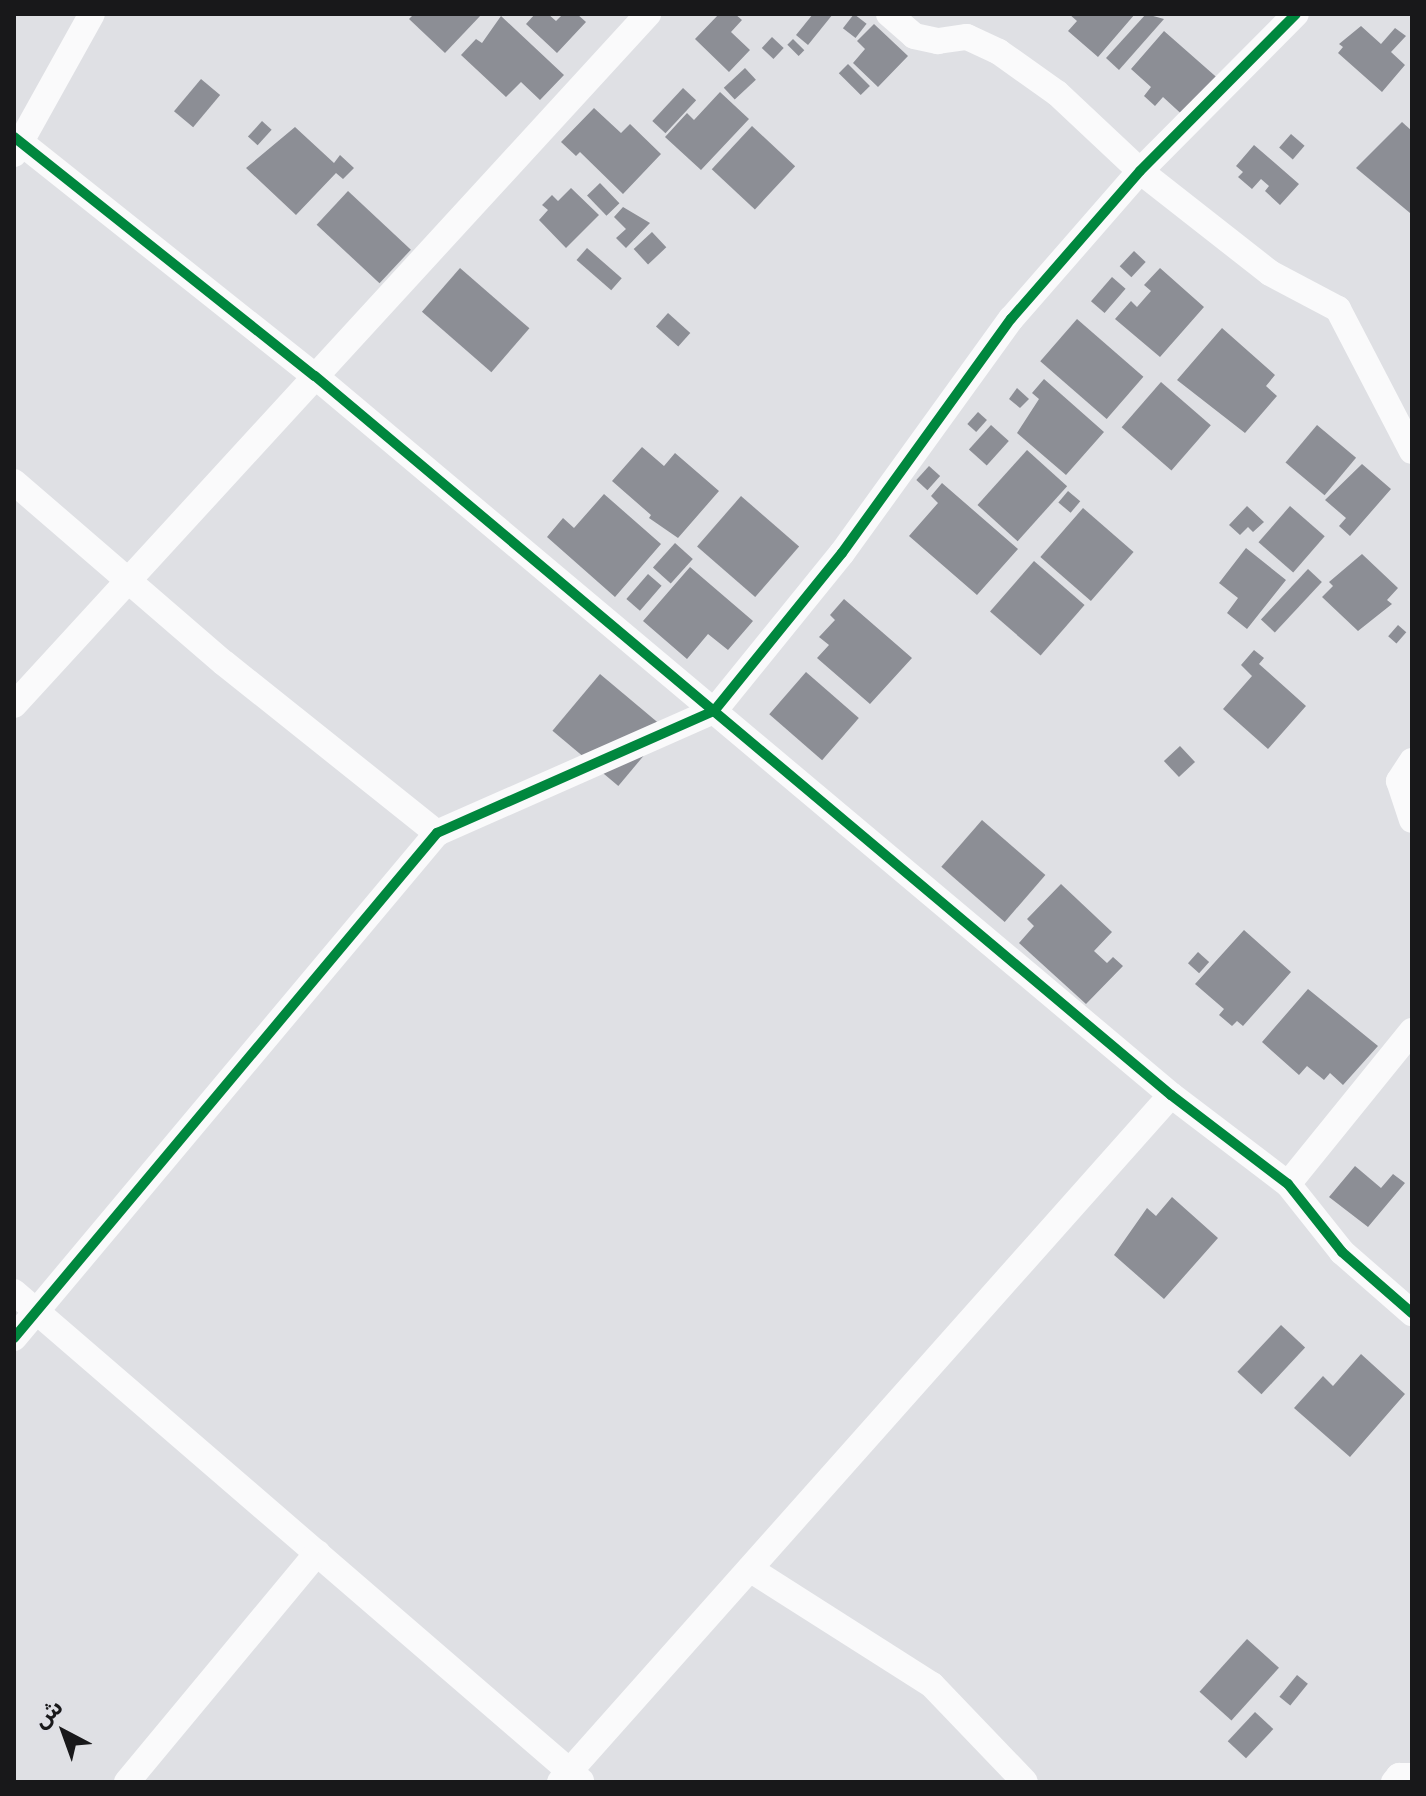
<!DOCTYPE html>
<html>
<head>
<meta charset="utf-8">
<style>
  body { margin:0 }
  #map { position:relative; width:1426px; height:1796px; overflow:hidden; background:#dfe0e4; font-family:"Roboto Serif","Noto Sans Arabic",serif }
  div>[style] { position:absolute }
  .building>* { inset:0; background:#8c8e95; transform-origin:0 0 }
  .street>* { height:26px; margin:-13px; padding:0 13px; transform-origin:13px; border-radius:13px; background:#fafafb }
  .cycleway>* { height:10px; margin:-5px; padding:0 5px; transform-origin:5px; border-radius:5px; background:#00873e }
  span { translate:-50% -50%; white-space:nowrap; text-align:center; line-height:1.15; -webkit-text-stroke:8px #dedfe5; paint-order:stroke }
  .frame { position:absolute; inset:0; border:16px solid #18181a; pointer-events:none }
  .north { position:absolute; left:24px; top:1692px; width:80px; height:80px; -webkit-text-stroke:6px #dedfe5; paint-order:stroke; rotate:319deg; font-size:22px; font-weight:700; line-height:32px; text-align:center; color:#18181a }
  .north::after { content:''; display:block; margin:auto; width:28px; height:36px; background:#18181a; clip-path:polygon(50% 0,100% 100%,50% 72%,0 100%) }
</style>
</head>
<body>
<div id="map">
  <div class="building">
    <i style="clip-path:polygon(414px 14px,482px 14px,445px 53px,409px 19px)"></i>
    <i style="clip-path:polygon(535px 14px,548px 14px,556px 21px,563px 14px,577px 14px,586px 22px,557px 53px,526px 24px)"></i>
    <i style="clip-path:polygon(719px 14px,735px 14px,742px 20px,731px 32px,750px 50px,729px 72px,695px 39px)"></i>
    <i style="clip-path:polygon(813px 14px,833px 14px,808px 45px,796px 35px)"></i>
    <i style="left:854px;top:14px;width:16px;height:18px;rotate:38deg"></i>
    <i style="clip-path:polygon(1069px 14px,1135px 14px,1098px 57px,1068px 31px,1077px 21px)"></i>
    <i style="clip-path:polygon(1146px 14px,1164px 19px,1119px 70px,1106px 58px)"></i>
    <i style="clip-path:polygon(501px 16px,564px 75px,540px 100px,521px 82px,506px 97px,461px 55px,476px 39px,482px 43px)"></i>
    <i style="clip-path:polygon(874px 24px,908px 56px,878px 87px,853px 63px,865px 49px,857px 41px)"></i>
    <i style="clip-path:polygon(1361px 26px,1381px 44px,1395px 28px,1406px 36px,1391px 52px,1405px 65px,1382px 92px,1338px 53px,1343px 47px,1339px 44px)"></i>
    <i style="clip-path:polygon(1164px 31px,1222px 82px,1188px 120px,1163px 97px,1155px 106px,1144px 96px,1151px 87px,1131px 69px)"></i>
    <i style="left:772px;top:37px;width:16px;height:15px;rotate:43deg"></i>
    <i style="left:793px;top:39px;width:16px;height:8px;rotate:45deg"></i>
    <i style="left:848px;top:64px;width:31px;height:13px;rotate:45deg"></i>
    <i style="left:745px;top:68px;width:16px;height:29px;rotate:47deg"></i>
    <i style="left:201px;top:79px;width:25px;height:42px;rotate:40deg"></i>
    <i style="left:683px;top:88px;width:18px;height:45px;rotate:43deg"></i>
    <i style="clip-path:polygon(720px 92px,749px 119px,701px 170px,665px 137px,687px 113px,694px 120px)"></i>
    <i style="clip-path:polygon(594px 108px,621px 133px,630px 124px,661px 154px,623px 194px,580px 152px,576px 156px,561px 142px)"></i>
    <i style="left:262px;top:121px;width:13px;height:21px;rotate:42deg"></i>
    <i style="clip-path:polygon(1402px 122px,1412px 131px,1410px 213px,1356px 168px)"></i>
    <i style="left:752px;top:126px;width:59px;height:59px;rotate:43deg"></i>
    <i style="clip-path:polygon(295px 127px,334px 163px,340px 155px,354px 168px,343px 179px,336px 173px,296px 215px,246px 168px)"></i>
    <i style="left:1291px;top:134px;width:18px;height:18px;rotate:41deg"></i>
    <i style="clip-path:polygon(1254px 145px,1299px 184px,1280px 205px,1265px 191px,1269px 186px,1261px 179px,1252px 189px,1238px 177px,1243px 172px,1236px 166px)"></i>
    <i style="left:600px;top:183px;width:28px;height:18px;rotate:46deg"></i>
    <i style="clip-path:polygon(571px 188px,599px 215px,566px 248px,539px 220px,548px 210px,542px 205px,552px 195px,558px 201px)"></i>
    <i style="left:348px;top:191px;width:86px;height:46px;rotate:43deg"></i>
    <i style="clip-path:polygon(623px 207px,650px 223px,626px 248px,616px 238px,626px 229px,614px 217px)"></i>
    <i style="left:652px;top:232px;width:21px;height:25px;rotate:47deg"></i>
    <i style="left:587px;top:248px;width:46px;height:16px;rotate:41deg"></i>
    <i style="left:1134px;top:251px;width:16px;height:21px;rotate:43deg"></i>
    <i style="left:460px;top:268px;width:92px;height:58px;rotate:41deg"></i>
    <i style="clip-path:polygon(1160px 268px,1204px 307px,1160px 357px,1115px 319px,1131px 301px,1137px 307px,1151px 291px,1144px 285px)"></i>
    <i style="left:1112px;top:277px;width:18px;height:32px;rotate:41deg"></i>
    <i style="left:668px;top:313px;width:30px;height:18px;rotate:42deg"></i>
    <i style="left:1077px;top:319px;width:88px;height:56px;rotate:41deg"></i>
    <i style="clip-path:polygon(1222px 328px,1275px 375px,1266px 386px,1277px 396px,1245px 433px,1177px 380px)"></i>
    <i style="clip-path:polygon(1044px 379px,1104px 432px,1066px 475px,1017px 433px,1039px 399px,1032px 393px)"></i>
    <i style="left:1161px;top:382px;width:66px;height:60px;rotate:41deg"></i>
    <i style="clip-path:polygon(1017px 388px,1029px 399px,1020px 408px,1009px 399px)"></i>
    <i style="left:978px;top:412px;width:12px;height:16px;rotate:42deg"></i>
    <i style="left:991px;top:425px;width:24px;height:33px;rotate:42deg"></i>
    <i style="left:1317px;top:425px;width:51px;height:49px;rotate:40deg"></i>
    <i style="clip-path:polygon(642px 447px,664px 466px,675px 453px,719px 491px,678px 538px,649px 518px,651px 515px,612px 481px)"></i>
    <i style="left:1027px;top:450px;width:54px;height:74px;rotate:42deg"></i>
    <i style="clip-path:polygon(1362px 464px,1391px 489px,1350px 536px,1339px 526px,1346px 518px,1325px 500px)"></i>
    <i style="left:929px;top:466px;width:15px;height:19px;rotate:42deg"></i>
    <i style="clip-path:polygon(942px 483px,1018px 549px,977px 595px,909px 536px,938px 503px,931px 496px)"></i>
    <i style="left:1068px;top:491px;width:16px;height:15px;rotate:40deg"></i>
    <i style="clip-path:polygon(604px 494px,661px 544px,615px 597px,547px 537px,563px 518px,574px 528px)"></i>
    <i style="left:741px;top:496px;width:77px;height:67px;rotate:41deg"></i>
    <i style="clip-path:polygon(1247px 506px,1264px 522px,1253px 532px,1248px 527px,1240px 535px,1229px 525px)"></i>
    <i style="left:1290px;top:506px;width:46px;height:48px;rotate:41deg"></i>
    <i style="left:1083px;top:508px;width:67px;height:65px;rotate:41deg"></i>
    <i style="left:675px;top:543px;width:24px;height:33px;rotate:42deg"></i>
    <i style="clip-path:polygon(1246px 548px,1286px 580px,1247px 629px,1227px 613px,1238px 598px,1219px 583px)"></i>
    <i style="clip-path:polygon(1362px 554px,1398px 588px,1387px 600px,1392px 604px,1358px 631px,1322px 597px,1333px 586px,1329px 582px)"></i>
    <i style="left:1034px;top:561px;width:67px;height:67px;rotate:41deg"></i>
    <i style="clip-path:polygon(690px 567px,753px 621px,728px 650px,708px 634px,687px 659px,643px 621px)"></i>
    <i style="left:1308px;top:569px;width:19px;height:69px;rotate:43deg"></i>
    <i style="left:648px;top:574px;width:18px;height:33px;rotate:41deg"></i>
    <i style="clip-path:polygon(844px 599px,912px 658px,870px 704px,817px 658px,829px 645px,819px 637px,835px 620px,830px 615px)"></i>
    <i style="left:1398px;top:625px;width:11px;height:15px;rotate:41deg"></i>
    <i style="clip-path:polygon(1254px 650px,1264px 658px,1259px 664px,1306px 706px,1268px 749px,1223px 709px,1252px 676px,1241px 665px)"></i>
    <i style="left:806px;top:672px;width:70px;height:56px;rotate:41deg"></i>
    <i style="left:600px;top:674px;width:86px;height:74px;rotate:40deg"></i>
    <i style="left:1180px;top:746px;width:22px;height:22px;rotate:47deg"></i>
    <i style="left:982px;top:820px;width:84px;height:62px;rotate:41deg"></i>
    <i style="clip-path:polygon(1061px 884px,1112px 932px,1094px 951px,1107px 963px,1113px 957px,1123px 966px,1086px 1004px,1019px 943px,1034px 926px,1027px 919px)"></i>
    <i style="clip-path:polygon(1244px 930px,1291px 972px,1243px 1026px,1237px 1021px,1232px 1026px,1219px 1015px,1224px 1009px,1195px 984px)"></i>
    <i style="left:1198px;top:952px;width:15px;height:15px;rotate:42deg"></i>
    <i style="clip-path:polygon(1308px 989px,1378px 1046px,1343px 1085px,1330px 1073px,1324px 1080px,1307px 1066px,1299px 1075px,1262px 1042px)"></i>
    <i style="clip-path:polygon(1355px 1166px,1381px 1188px,1393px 1174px,1405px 1183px,1368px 1227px,1329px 1197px)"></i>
    <i style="clip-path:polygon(1172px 1197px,1218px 1238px,1164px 1299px,1114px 1255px,1147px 1208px,1156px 1216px)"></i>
    <i style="left:1281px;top:1325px;width:33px;height:64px;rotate:43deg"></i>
    <i style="clip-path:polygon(1361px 1354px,1405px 1394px,1350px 1457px,1294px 1408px,1323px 1376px,1333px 1386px)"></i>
    <i style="left:1247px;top:1639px;width:43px;height:71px;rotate:42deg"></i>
    <i style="left:1297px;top:1675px;width:14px;height:28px;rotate:39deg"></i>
    <i style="left:1255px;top:1712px;width:25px;height:40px;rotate:43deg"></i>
  </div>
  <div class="street">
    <i style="left:889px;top:14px;width:33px;rotate:41deg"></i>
    <i style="left:914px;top:36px;width:25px;rotate:12deg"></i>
    <i style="left:938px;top:41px;width:29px;rotate:-8deg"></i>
    <i style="left:967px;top:37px;width:35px;rotate:25deg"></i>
    <i style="left:999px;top:52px;width:71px;rotate:35.3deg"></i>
    <i style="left:1057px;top:93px;width:114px;rotate:43.2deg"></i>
    <i style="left:1140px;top:171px;width:165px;rotate:38.1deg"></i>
    <i style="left:1270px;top:273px;width:77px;rotate:27.9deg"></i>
    <i style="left:1338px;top:309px;width:160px;rotate:62.5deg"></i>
    <i style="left:14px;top:137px;width:384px;rotate:38.5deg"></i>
    <i style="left:315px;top:376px;width:1118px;rotate:40.03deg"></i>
    <i style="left:1171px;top:1095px;width:147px;rotate:37.3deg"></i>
    <i style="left:1288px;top:1184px;width:87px;rotate:51.5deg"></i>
    <i style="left:1342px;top:1252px;width:93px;rotate:41.1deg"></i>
    <i style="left:14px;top:154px;width:160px;rotate:-60.9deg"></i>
    <i style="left:14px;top:482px;width:277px;rotate:40.8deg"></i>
    <i style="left:224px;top:663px;width:273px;rotate:38.6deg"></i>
    <i style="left:14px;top:705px;width:938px;rotate:-47.46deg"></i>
    <i style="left:1412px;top:761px;width:24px;rotate:123deg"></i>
    <i style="left:1399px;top:781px;width:41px;rotate:71.6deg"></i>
    <i style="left:1288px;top:1184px;width:197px;rotate:-51deg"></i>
    <i style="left:14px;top:1292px;width:749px;rotate:40.78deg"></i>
    <i style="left:14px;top:1338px;width:659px;rotate:-50.05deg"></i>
    <i style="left:437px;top:833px;width:303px;rotate:-23.8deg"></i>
    <i style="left:714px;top:711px;width:203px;rotate:-51deg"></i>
    <i style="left:842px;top:553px;width:289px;rotate:-54.2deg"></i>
    <i style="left:1011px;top:319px;width:196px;rotate:-48.9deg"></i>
    <i style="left:1140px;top:171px;width:221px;rotate:-45.2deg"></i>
    <i style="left:753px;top:1571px;width:212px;rotate:32.5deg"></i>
    <i style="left:932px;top:1685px;width:134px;rotate:46.2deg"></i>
    <i style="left:127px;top:1782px;width:298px;rotate:-50.3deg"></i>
    <i style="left:560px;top:1782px;width:919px;rotate:-48.35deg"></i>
    <i style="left:1394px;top:1782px;width:8px;rotate:-50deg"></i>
    <i style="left:1399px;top:1776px;width:13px"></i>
  </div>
  <div class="cycleway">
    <i style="left:14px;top:137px;width:384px;rotate:38.5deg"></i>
    <i style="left:315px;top:376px;width:1118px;rotate:40.03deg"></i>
    <i style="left:1171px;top:1095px;width:147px;rotate:37.3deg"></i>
    <i style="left:1288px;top:1184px;width:87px;rotate:51.5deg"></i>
    <i style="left:1342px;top:1252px;width:93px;rotate:41.1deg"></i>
    <i style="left:14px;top:1338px;width:659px;rotate:-50.05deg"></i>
    <i style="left:437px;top:833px;width:303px;rotate:-23.8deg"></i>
    <i style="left:714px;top:711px;width:203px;rotate:-51deg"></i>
    <i style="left:842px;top:553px;width:289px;rotate:-54.2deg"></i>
    <i style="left:1011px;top:319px;width:196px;rotate:-48.9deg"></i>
    <i style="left:1140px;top:171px;width:221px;rotate:-45.2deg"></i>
  </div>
  <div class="frame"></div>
  <div class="north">ش</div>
</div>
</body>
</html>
